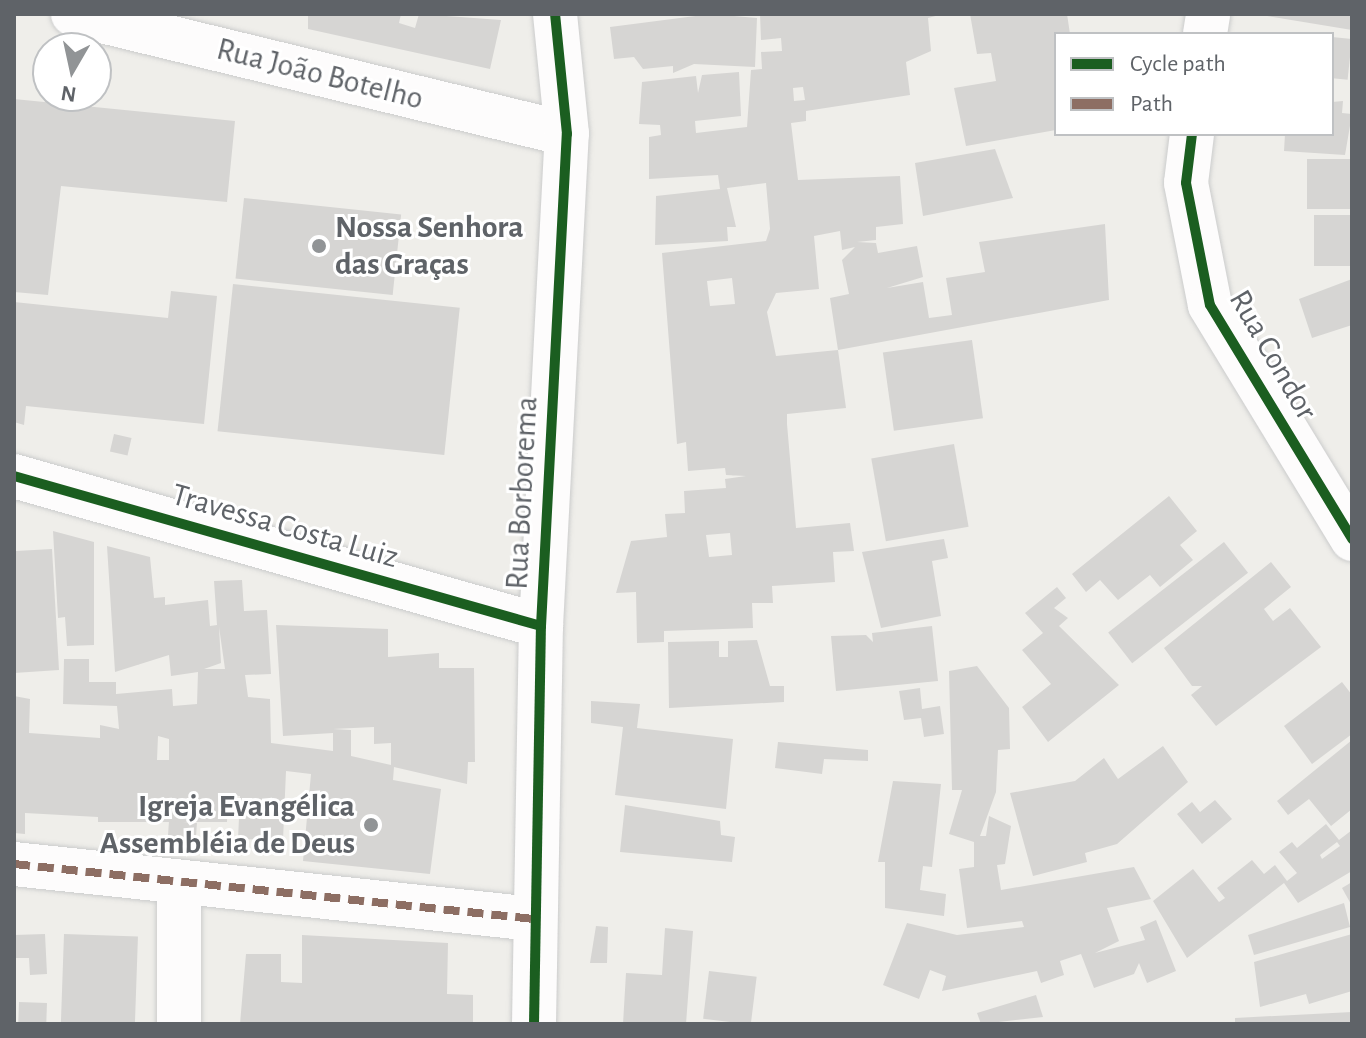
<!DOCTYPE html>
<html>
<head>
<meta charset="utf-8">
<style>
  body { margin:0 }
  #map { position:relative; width:1366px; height:1038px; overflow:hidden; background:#efeeea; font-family:"Alegreya Sans",sans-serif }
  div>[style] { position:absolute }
  .building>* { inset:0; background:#d6d5d3; transform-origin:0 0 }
  .roads { filter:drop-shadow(0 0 2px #cbcccc) drop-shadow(0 0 2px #cbcccc) }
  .minor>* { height:44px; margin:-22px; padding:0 22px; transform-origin:22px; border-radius:22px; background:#fdfcfc }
  .quiet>* { height:8px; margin-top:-4px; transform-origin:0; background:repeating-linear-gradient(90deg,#8d6e63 0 16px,transparent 0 24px) }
  .cycleway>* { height:10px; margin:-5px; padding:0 5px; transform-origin:5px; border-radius:5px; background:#1b5e20 }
  .dots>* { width:22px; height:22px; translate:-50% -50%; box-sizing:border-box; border:4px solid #fff; border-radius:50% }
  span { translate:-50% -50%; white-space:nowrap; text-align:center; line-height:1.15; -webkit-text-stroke:6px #fff; paint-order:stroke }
  .street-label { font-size:32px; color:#5f6368 }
  .poi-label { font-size:32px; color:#5f6368; font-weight:700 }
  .left { translate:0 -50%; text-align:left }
  .right { translate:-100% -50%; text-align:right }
  .frame { position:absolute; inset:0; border:16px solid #5f6368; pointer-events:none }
  .legend { position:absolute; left:1054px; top:32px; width:280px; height:104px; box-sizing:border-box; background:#fff; border:2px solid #bfc1c3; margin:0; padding:10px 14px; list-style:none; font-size:24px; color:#5f6368 }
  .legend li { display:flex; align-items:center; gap:16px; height:40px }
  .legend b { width:40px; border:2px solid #bfc1c3 }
  .north { position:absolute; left:32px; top:32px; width:80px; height:80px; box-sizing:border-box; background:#fff; border:2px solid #bfc1c3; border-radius:50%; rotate:189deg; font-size:22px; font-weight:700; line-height:32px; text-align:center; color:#5f6368 }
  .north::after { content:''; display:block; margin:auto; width:28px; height:36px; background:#919496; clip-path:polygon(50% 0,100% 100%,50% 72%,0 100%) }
</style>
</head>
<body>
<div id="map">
  <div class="building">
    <i style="clip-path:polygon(308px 14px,401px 14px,399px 23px,415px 28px,419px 14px,501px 20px,490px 69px,308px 29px)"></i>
    <i style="clip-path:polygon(711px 14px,757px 18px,755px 67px,694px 64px,673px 73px,673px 66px,643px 69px,634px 57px,614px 59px,610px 27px)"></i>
    <i style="clip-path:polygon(evenodd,760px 14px,943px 14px,928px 18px,931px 51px,906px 62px,910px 95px,806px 111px,806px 121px,791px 123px,798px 180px,900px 176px,903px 224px,876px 227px,876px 240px,857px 242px,876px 243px,878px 253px,917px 246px,923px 277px,887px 288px,923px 282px,929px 318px,952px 315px,946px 278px,985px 272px,979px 242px,1105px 224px,1109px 300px,838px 350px,830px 298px,849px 294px,842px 260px,855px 247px,842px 250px,840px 231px,814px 236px,819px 289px,776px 293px,767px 312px,776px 356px,838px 350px,846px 408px,787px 414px,787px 424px,796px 528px,850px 523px,854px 551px,833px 552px,835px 582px,772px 586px,773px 603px,752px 603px,753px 628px,664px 631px,664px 642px,637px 643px,636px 592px,616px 593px,631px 541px,667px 537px,665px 514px,685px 513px,684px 491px,726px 488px,725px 479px,746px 476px,726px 475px,725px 468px,688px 471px,686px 442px,677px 444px,662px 253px,766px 241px,770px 229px,766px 183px,727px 188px,736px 227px,727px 227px,728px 241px,655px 245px,656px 196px,720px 189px,718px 175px,649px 179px,649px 137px,661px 135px,660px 125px,639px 124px,642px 82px,696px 76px,698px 93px,702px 75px,739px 72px,741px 116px,695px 121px,696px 133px,747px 127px,751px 70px,762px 69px,761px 52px,782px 51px,781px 38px,761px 40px,760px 14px,803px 87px,805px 100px,794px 101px,793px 88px,803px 87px,760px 14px,732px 278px,735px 304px,710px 306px,707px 281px,732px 278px,760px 14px,730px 533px,732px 555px,709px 557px,706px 535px,730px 533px)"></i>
    <i style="clip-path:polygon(970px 14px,1067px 14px,1070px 34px,1056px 34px,1056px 130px,966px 146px,954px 88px,996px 81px,991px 53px,977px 54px)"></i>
    <i style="clip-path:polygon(1352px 14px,1352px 30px,1267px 16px,1267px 14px)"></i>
    <i style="left:1332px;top:37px;width:20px;height:41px;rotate:6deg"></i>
    <i style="clip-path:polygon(14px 99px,235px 121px,227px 202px,61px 186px,48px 295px,14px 292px)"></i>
    <i style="clip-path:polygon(1343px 101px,1342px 113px,1352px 114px,1345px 155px,1284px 151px,1285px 134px,1332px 134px,1332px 102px)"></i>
    <i style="clip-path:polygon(995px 149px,1013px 198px,923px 216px,915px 163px)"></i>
    <i style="left:1352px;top:159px;width:50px;height:45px;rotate:90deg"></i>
    <i style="left:244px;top:198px;width:158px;height:81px;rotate:6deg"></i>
    <i style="left:1352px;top:215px;width:51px;height:38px;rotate:90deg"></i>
    <i style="clip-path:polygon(1352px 279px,1352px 325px,1312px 338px,1299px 299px)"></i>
    <i style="left:233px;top:284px;width:228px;height:148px;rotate:6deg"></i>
    <i style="clip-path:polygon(171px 291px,217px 296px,204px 424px,26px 406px,24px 425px,14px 422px,14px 302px,168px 318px)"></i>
    <i style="left:972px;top:340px;width:79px;height:90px;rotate:82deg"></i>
    <i style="left:114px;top:434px;width:18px;height:18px;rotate:13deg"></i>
    <i style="left:954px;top:444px;width:84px;height:84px;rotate:80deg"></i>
    <i style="clip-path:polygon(1169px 496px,1197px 531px,1180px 545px,1193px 560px,1160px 587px,1150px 575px,1118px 600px,1100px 580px,1086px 592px,1072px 574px)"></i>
    <i style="clip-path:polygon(53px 531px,94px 542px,94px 645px,67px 646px,65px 617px,58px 618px)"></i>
    <i style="clip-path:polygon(944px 539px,948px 558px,932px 561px,941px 616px,881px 628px,862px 552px)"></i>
    <i style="left:1224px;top:542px;width:39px;height:147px;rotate:52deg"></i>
    <i style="clip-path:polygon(evenodd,107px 546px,150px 557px,154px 598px,165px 597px,165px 605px,208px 600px,210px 626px,217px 625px,214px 581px,242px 580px,244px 611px,267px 610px,271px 674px,245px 675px,248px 697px,270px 699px,271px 743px,333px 751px,333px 733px,283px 736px,276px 625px,388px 629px,388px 657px,439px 653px,439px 668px,474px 668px,475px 762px,468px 762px,467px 784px,394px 767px,393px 780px,441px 789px,430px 874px,303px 861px,311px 774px,286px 771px,283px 840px,238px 839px,240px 796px,228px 796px,227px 822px,98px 822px,98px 817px,25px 813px,25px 834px,14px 833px,14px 696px,30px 699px,29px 733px,100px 738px,100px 725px,119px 729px,117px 706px,63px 704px,64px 659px,89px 659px,89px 682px,116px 682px,116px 694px,172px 689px,173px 706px,197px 704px,198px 672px,171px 676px,169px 655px,115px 672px,107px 546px,219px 627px,225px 669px,204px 669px,221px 663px,219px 627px,107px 546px,374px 727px,374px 744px,391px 743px,391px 765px,351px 756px,351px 730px,333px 729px,374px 727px,107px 546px,158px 736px,169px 739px,169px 760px,157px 760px,158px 736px)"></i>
    <i style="clip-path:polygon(52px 549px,59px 670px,14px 673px,16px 551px)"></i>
    <i style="clip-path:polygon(1271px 562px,1291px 587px,1264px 609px,1273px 621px,1290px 608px,1321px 647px,1216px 726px,1191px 695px,1202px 686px,1192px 686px,1164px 648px)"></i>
    <i style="clip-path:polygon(1057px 587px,1066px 598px,1054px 608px,1068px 618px,1059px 626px,1119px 685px,1048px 742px,1022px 707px,1051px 684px,1022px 650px,1043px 633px,1025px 613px)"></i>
    <i style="clip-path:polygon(932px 626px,938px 681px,836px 691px,831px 636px,866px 635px,873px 642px,872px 633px)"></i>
    <i style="clip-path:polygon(757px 640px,770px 686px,784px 686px,784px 702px,669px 708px,668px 642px,719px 641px,719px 657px,728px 657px,728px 641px)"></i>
    <i style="clip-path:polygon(977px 666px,1009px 708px,1010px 749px,998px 750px,996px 792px,980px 836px,986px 836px,989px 816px,1011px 826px,1005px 864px,997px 865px,1001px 890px,1134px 867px,1151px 899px,1107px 908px,1119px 941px,1095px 953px,1145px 940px,1140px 927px,1156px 920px,1176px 971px,1147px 983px,1139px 963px,1134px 974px,1094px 988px,1081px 954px,1060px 961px,1064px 975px,1041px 983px,1037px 971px,942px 991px,946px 976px,930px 970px,919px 999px,883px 985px,907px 923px,957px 935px,1024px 927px,1022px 921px,967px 928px,959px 869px,974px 867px,974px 842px,949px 834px,962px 790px,952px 790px,949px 671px)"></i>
    <i style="clip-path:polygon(1342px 682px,1352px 695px,1352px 734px,1312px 764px,1284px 726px)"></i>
    <i style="clip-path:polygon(920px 688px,922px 709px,940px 706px,944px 734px,924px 737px,921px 718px,904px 720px,899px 691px)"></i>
    <i style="clip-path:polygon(591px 701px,640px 704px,637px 728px,733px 739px,726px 809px,615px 795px,623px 727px,591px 723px)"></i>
    <i style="clip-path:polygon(1352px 740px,1352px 809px,1331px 826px,1309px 799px,1288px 815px,1277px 801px)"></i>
    <i style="clip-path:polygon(778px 742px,868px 750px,868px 761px,824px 759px,822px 774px,775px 768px)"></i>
    <i style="clip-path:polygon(1163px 746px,1188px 782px,1117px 844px,1085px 853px,1087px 862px,1033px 876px,1010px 793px,1075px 781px,1104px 758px,1118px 779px)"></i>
    <i style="clip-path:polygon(893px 781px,941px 784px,932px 867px,923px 866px,920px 890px,946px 894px,944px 916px,885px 908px,885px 862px,878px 862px)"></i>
    <i style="clip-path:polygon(1215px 800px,1232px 819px,1202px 844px,1177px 814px,1192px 802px,1200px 812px)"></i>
    <i style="clip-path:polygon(625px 805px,720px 821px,721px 835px,735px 837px,732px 862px,620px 852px)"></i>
    <i style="left:169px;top:821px;width:28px;height:25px;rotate:4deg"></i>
    <i style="clip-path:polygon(evenodd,1326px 824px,1339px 840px,1352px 830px,1352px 871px,1298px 903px,1284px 883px,1187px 958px,1153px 901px,1193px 869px,1219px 902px,1225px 898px,1217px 888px,1252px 860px,1264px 874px,1275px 865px,1287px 881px,1297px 873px,1279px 852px,1292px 842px,1297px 848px,1326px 824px,1337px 842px,1340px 846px,1322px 859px,1320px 855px,1337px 842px)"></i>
    <i style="clip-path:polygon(1352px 882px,1352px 906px,1342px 888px)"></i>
    <i style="clip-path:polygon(1344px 903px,1350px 927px,1254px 955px,1248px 935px)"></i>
    <i style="clip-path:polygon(596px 926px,608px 927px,607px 963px,590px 963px)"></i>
    <i style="clip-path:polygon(665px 928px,693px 931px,686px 1024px,623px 1024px,626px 973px,662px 975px)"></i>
    <i style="clip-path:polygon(45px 934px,47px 974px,30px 975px,29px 958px,14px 958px,14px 935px)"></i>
    <i style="left:64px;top:934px;width:74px;height:90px;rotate:2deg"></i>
    <i style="clip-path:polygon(1352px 934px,1352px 991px,1309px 1004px,1306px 994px,1260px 1007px,1254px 962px)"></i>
    <i style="clip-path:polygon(302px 935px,448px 943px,447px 994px,473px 995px,473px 1024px,240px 1024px,246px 954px,281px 954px,281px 982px,302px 983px)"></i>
    <i style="left:709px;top:971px;width:48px;height:48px;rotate:7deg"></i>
    <i style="clip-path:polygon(1036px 995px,1043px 1017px,981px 1024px,977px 1013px)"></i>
    <i style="left:19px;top:1002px;width:28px;height:22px;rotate:2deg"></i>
    <i style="clip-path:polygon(1352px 1012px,1352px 1024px,1235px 1024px,1235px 1018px)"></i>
  </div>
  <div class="roads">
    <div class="minor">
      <i style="left:73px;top:14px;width:508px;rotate:13.65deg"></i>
      <i style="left:1205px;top:34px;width:20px;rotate:-81deg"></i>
      <i style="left:1192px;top:134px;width:49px;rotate:97deg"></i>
      <i style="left:1186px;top:183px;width:124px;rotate:78.9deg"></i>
      <i style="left:1210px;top:305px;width:274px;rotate:58.7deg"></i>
      <i style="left:14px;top:476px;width:548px;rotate:15.89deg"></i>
      <i style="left:14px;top:864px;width:523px;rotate:6.04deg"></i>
      <i style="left:179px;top:1024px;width:139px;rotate:-90deg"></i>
      <i style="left:534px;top:1024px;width:398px;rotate:-89deg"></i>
      <i style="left:541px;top:626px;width:493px;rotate:-87deg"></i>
      <i style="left:567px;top:134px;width:121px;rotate:-95.7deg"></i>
    </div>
  </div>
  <div class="quiet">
    <i style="left:14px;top:864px;width:523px;rotate:6.04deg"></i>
  </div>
  <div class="cycleway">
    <i style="left:1192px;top:134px;width:49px;rotate:97deg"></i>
    <i style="left:1186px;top:183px;width:124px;rotate:78.9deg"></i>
    <i style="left:1210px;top:305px;width:274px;rotate:58.7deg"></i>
    <i style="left:14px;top:476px;width:548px;rotate:15.89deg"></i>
    <i style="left:534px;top:1024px;width:398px;rotate:-89deg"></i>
    <i style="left:541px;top:626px;width:493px;rotate:-87deg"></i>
    <i style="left:567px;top:134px;width:121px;rotate:-95.7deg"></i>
  </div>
  <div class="dots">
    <i style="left:319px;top:246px;background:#919496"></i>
    <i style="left:371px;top:825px;background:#919496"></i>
  </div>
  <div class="street-label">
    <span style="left:320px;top:74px;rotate:14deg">Rua João Botelho</span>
    <span style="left:1273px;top:355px;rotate:60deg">Rua Condor</span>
    <span style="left:522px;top:493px;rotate:-87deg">Rua Borborema</span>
    <span style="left:285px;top:526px;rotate:16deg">Travessa Costa Luiz</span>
  </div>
  <div class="poi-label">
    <span class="left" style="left:335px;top:246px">Nossa Senhora<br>das Graças</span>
    <span class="right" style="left:355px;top:825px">Igreja Evangélica<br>Assembléia de Deus</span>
  </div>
  <div class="frame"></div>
  <ul class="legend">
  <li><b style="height:10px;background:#1b5e20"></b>Cycle path</li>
  <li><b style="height:10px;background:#8d6e63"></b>Path</li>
  </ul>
  <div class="north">N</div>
</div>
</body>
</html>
